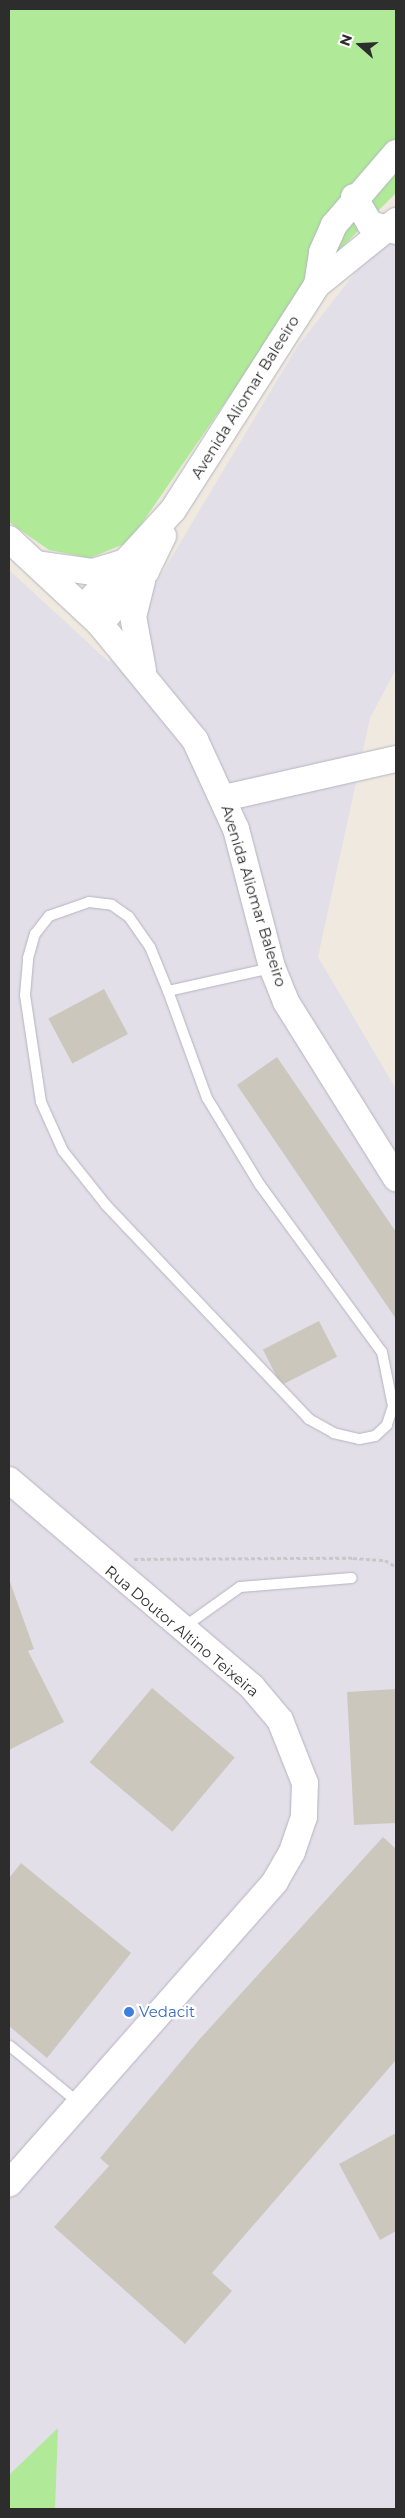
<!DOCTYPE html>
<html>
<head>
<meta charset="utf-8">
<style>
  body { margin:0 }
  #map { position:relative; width:405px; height:2518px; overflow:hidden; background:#efe9df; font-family:Montserrat,sans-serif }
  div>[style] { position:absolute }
  .industrial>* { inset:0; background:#e2dfe8 }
  .green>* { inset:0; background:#b0e998 }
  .building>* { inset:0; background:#cbc7bd; transform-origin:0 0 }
  .path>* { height:3px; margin-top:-1.5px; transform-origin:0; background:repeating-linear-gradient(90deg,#c8c8c8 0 4px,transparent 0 6.5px) }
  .roads { filter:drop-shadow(0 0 1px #b3b4c1) drop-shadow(0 0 1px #b3b4c1) }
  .lane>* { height:10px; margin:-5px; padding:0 5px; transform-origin:5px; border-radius:5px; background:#fff }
  .secondary>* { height:26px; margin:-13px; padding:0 13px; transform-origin:13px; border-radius:13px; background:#fff }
  .dots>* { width:14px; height:14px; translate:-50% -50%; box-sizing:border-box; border:2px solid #fff; border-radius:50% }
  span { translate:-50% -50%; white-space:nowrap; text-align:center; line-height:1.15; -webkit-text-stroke:4.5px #fff; paint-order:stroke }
  .street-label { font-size:15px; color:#2d2d2d }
  .shop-label { font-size:15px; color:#366cbe }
  .left { translate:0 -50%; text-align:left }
  .frame { position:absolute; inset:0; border:10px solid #2d2d2d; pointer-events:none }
  .north { position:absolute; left:335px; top:20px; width:50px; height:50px; -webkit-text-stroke:4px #fff; paint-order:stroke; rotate:289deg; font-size:14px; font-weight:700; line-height:20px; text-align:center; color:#2d2d2d }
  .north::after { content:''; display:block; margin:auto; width:18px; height:22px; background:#2d2d2d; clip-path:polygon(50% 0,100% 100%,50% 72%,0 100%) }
</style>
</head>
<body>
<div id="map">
  <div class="industrial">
    <i style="clip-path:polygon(396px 221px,396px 669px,370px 718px,318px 957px,396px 1089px,396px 2509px,9px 2509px,9px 570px,109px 662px,297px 347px)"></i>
  </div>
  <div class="green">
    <i style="clip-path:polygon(9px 9px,396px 9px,396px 193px,340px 249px,284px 317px,129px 542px,90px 558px,49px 550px,9px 522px)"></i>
    <i style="clip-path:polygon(58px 2428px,55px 2509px,9px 2509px,9px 2475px)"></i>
  </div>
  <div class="building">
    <i style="left:104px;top:989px;width:51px;height:63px;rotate:62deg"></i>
    <i style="clip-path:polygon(277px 1057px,396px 1232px,396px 1319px,237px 1085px)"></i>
    <i style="left:319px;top:1321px;width:40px;height:63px;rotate:63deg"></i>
    <i style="clip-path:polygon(9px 1579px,34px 1649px,28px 1651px,64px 1722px,9px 1750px)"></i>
    <i style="left:152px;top:1688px;width:108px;height:97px;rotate:40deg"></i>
    <i style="clip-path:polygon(396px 1689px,396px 1823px,354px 1825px,347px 1692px)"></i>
    <i style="clip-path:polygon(383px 1837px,396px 1849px,396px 2060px,212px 2273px,232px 2291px,185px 2344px,54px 2227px,109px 2166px,100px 2158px,198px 2041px)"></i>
    <i style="clip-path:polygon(21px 1863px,131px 1953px,47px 2058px,9px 2026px,9px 1878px)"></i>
    <i style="clip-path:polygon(396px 2133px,396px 2231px,380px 2240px,339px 2164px)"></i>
  </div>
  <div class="path">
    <i style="left:134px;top:1559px;width:219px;rotate:-0.3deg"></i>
    <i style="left:353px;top:1558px;width:32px;rotate:4deg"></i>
    <i style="left:385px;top:1560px;width:13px;rotate:32deg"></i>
  </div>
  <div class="roads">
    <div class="lane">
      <i style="left:168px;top:991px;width:114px;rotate:70deg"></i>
      <i style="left:207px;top:1098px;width:102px;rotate:58.7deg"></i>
      <i style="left:260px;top:1185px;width:207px;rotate:53.9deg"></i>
      <i style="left:382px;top:1352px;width:55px;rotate:78.5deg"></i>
      <i style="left:393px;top:1406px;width:20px;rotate:108deg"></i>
      <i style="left:387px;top:1425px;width:16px;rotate:137deg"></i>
      <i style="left:375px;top:1436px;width:16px;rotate:169deg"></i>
      <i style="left:359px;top:1439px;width:26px;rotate:-167deg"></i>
      <i style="left:334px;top:1433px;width:29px;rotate:-151deg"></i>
      <i style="left:309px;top:1419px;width:295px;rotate:-133.5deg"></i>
      <i style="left:106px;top:1205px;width:69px;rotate:-128.5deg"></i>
      <i style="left:63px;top:1151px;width:54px;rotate:-114.2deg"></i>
      <i style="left:41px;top:1102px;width:108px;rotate:-98.5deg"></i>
      <i style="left:25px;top:995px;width:37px;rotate:-85deg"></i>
      <i style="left:28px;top:958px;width:25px;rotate:-74deg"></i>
      <i style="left:35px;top:934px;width:23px;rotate:-52deg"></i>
      <i style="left:49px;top:916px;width:42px;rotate:-19.3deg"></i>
      <i style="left:89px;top:902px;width:23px;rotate:7deg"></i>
      <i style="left:112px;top:905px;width:21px;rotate:35deg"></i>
      <i style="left:129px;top:917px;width:37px;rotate:55deg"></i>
      <i style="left:150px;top:947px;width:48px;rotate:67.8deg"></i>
      <i style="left:168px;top:991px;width:106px;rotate:-12.6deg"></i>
      <i style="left:184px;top:1627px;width:69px;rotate:-35.5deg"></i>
      <i style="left:240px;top:1587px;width:112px;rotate:-4.6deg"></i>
      <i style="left:10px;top:2046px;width:91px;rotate:39.6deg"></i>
    </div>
    <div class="secondary">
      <i style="left:354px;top:197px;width:31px;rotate:59deg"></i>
      <i style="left:370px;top:224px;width:27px;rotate:15deg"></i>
      <i style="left:317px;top:285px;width:102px;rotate:-39deg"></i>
      <i style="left:9px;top:539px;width:125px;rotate:43deg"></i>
      <i style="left:100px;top:624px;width:150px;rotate:50.7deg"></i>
      <i style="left:195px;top:740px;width:98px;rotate:65.3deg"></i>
      <i style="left:236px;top:829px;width:143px;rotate:75.4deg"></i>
      <i style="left:272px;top:967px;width:38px;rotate:68deg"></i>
      <i style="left:286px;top:1002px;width:208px;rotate:58deg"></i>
      <i style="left:37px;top:564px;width:57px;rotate:8.1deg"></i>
      <i style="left:93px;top:572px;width:37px;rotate:-17deg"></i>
      <i style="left:142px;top:581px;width:36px;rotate:104deg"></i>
      <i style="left:133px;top:616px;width:55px;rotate:79.5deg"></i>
      <i style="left:84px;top:607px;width:132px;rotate:-47.5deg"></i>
      <i style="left:173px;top:510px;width:267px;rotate:-57.4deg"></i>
      <i style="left:317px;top:285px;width:33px;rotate:-81deg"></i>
      <i style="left:322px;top:252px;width:30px;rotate:-66deg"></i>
      <i style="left:334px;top:225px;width:95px;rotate:-49.3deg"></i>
      <i style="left:100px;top:624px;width:70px;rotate:-49deg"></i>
      <i style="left:146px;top:571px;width:39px;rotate:-64deg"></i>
      <i style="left:224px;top:798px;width:176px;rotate:-12.8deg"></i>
      <i style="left:9px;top:1480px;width:319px;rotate:40.4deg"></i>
      <i style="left:252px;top:1687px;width:43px;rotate:49.7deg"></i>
      <i style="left:280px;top:1720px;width:68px;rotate:68.4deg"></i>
      <i style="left:305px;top:1783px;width:34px;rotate:92deg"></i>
      <i style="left:304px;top:1817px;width:37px;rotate:109deg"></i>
      <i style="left:292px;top:1852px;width:34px;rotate:120deg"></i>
      <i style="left:275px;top:1882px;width:402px;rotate:131.4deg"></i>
    </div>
  </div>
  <div class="dots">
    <i style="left:129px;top:2012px;background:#3f7fe0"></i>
  </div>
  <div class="street-label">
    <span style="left:245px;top:397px;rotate:-58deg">Avenida Aliomar Baleeiro</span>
    <span style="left:254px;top:896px;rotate:73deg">Avenida Aliomar Baleeiro</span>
    <span style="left:182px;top:1631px;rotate:40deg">Rua Doutor Altino Teixeira</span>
  </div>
  <div class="shop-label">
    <span class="left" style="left:139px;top:2012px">Vedacit</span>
  </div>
  <div class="frame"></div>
  <div class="north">N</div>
</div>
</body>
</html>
